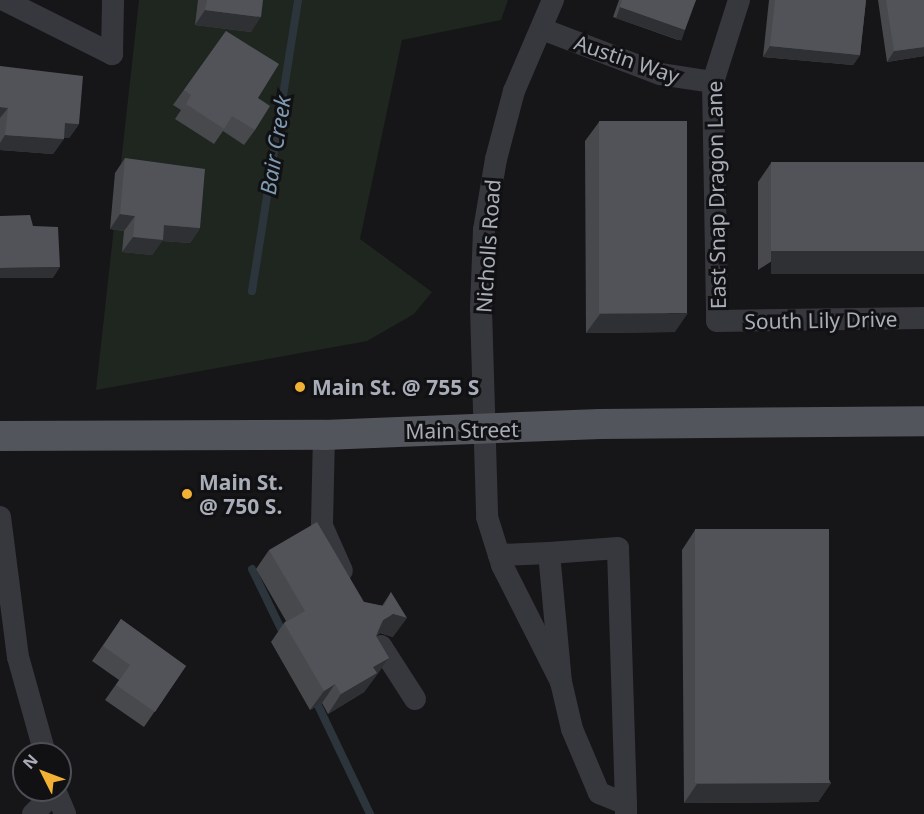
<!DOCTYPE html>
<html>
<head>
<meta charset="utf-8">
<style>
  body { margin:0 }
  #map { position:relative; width:924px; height:814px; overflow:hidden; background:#161618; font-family:"Noto Sans",sans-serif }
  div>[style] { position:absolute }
  .green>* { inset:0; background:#1e261f }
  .stream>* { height:8px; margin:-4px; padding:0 4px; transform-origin:4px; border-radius:4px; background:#2c353c }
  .minor>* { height:22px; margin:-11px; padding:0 11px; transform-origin:11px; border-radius:11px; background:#37383d }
  .major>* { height:30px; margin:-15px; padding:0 15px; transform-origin:15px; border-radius:15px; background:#53555c }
  .wall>* { inset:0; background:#47494d }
  .shaded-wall>* { inset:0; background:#2f3033; transform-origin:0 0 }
  .building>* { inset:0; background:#525359; transform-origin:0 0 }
  .dots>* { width:16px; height:16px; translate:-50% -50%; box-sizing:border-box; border:3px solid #111113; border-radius:50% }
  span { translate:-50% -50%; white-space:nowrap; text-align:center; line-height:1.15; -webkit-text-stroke:6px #111113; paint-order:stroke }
  .street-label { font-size:21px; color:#a8adb8 }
  .poi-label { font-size:21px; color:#a8adb8; font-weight:700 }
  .left { translate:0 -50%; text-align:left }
  .water-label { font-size:22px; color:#7f9bb3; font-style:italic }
  .north { position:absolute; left:12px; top:742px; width:60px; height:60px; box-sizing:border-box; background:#111113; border:2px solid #4d4f55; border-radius:50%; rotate:312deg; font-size:16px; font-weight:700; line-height:24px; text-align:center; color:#a8adb8 }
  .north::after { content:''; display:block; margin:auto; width:21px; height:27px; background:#f2b134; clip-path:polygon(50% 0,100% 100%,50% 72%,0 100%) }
</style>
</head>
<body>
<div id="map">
  <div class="green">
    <i style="clip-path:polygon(139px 0,508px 0,501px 20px,402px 40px,360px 239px,432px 292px,414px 314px,367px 341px,96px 390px)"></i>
  </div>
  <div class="stream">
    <i style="left:252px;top:291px;width:295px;rotate:-81deg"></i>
    <i style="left:252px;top:569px;width:73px;rotate:64.1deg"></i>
    <i style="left:314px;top:697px;width:130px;rotate:64.4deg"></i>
  </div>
  <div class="minor">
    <i style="left:4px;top:0;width:121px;rotate:26.6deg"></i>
    <i style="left:112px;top:54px;width:54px;rotate:-88.9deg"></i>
    <i style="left:553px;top:0;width:99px;rotate:113.2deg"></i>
    <i style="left:514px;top:91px;width:70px;rotate:104.8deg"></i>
    <i style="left:496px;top:159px;width:72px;rotate:99.6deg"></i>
    <i style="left:484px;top:230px;width:79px;rotate:92.2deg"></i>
    <i style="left:481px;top:309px;width:208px;rotate:88.3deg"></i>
    <i style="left:487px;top:517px;width:50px;rotate:72.6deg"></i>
    <i style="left:502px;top:565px;width:131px;rotate:63.2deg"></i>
    <i style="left:739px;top:0;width:86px;rotate:107.6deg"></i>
    <i style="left:713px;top:82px;width:239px;rotate:89deg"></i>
    <i style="left:717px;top:321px;width:207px;rotate:-0.8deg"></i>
    <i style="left:542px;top:29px;width:126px;rotate:20.9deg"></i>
    <i style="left:660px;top:74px;width:54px;rotate:8.6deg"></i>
    <i style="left:324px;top:435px;width:91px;rotate:91.3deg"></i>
    <i style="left:322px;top:526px;width:49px;rotate:66deg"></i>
    <i style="left:0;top:517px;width:141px;rotate:82.7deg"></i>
    <i style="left:18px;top:657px;width:101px;rotate:74.4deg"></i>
    <i style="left:499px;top:555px;width:50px;rotate:-2.3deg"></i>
    <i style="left:381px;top:646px;width:63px;rotate:57.3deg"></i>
    <i style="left:55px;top:790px;width:26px;rotate:67deg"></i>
    <i style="left:33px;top:814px;width:31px;rotate:-45deg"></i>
    <i style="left:626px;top:814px;width:10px;rotate:-90deg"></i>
    <i style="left:626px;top:804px;width:256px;rotate:-91.8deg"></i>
    <i style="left:618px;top:548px;width:69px;rotate:175.9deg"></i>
    <i style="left:549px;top:553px;width:130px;rotate:84.7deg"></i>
    <i style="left:561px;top:682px;width:48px;rotate:76.8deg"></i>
    <i style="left:572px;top:729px;width:69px;rotate:67.1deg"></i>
    <i style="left:599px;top:793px;width:29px;rotate:22deg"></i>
  </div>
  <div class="major">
    <i style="left:0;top:436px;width:324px;rotate:-0.2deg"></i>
    <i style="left:324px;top:435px;width:276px;rotate:-2.3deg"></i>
    <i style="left:600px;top:424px;width:324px;rotate:-0.5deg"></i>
  </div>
  <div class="wall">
    <i style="clip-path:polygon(198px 0,263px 0,251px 32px,195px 25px)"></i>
    <i style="clip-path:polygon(619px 0,696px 0,678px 40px,613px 17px)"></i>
    <i style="clip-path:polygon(769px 0,866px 0,860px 55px,853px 65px,763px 57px)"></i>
    <i style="clip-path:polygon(878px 0,924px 0,924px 56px,887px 62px)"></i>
    <i style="clip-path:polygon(226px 31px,258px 98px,255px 130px,244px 145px,223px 131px,214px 144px,175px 119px,181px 110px,173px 105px)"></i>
    <i style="clip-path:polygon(0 66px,79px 124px,69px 138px,64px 138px,53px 154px,0 150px)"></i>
    <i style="clip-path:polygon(599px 122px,675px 332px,586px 333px,585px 141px)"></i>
    <i style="clip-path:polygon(125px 158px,200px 228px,190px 243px,162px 241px,152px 255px,122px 252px,124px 231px,110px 229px,115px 173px)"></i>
    <i style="clip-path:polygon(924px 162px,758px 270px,758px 182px,771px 163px)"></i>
    <i style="clip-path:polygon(695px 530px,831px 783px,818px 802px,684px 803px,682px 550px)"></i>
    <i style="clip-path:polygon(269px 550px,364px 602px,382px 606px,391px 592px,393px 637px,380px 633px,376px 636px,389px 658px,364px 692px,328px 714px,322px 703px,310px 710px,271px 642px,284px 623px,286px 621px,256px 569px)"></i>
    <i style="clip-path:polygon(121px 619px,186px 666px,144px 727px,105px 700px,119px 680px,92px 661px)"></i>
  </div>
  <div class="shaded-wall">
    <i style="left:620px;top:7px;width:69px;height:12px;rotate:19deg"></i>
    <i style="clip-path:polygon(205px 10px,261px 17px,251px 32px,195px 25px)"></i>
    <i style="clip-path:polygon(770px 46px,860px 55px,853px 65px,763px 57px)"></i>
    <i style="clip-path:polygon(924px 47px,924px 56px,887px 62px,894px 51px)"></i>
    <i style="clip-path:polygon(0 107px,8px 108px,0 118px)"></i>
    <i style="clip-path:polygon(65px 123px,79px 124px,69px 138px,55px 138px)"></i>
    <i style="clip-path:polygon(5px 135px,64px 139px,53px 154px,0 150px,0 143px)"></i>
    <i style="clip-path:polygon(120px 214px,135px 216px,124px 231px,110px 229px)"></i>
    <i style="clip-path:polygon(164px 225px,200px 228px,190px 243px,162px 241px,152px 255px,122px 252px,133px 237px)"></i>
    <i style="left:771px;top:251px;width:153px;height:23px"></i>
    <i style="clip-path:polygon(60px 267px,53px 278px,0 278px,0 268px)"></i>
    <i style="clip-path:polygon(688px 313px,675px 332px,586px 333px,600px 314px)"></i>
    <i style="clip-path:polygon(393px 614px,407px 618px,393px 637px,380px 633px,369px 639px,383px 620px)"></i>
    <i style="clip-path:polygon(389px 658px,364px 692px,328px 714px,341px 694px,373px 667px)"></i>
    <i style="clip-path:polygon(335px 684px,322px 703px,310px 710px,324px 691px)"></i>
    <i style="clip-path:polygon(831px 783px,818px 802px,684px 803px,697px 784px)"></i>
  </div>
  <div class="building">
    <i style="clip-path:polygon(207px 0,263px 0,261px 17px,205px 10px)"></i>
    <i style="clip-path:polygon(622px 0,696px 0,685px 30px,620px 7px)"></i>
    <i style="clip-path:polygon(775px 0,866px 0,860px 55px,770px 46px)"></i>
    <i style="clip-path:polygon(886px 0,924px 0,924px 47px,894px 51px)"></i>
    <i style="clip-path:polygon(226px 31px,279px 64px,258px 98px,270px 106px,255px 130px,232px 116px,224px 129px,186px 104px,191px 95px,184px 90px)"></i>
    <i style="clip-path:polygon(0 66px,83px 76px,79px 124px,65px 123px,64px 139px,5px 135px,8px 108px,0 107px)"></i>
    <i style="left:687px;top:121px;width:192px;height:88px;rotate:90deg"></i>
    <i style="clip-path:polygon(125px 158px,205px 169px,200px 228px,164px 225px,163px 240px,133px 237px,135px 216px,120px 214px)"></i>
    <i style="left:924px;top:162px;width:89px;height:153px;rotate:90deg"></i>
    <i style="clip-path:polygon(30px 215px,33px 226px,58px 227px,60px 267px,0 268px,0 216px)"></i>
    <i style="clip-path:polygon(317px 522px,364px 602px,384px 606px,391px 592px,407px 618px,393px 614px,383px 620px,376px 636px,389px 658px,373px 667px,377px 673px,341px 694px,335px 684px,324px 691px,284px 623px,305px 611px,269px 550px)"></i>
    <i style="left:829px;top:529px;width:254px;height:134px;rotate:90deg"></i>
    <i style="clip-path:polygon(121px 619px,186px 666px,155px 712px,116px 685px,130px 665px,103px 646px)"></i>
  </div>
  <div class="dots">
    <i style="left:300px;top:387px;background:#f2b134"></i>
    <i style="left:187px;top:494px;background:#f2b134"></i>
  </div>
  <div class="street-label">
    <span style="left:627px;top:59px;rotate:19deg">Austin Way</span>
    <span style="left:716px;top:195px;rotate:-91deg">East Snap Dragon Lane</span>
    <span style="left:488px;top:246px;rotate:-86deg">Nicholls Road</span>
    <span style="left:821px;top:320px;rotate:-1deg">South Lily Drive</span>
    <span style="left:462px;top:430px;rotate:-1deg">Main Street</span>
  </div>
  <div class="poi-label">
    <span class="left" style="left:312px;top:387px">Main St. @ 755 S</span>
    <span class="left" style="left:199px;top:494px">Main St.<br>@ 750 S.</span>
  </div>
  <div class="water-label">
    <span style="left:275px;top:145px;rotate:-81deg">Bair Creek</span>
  </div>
  <div class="north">N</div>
</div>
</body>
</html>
